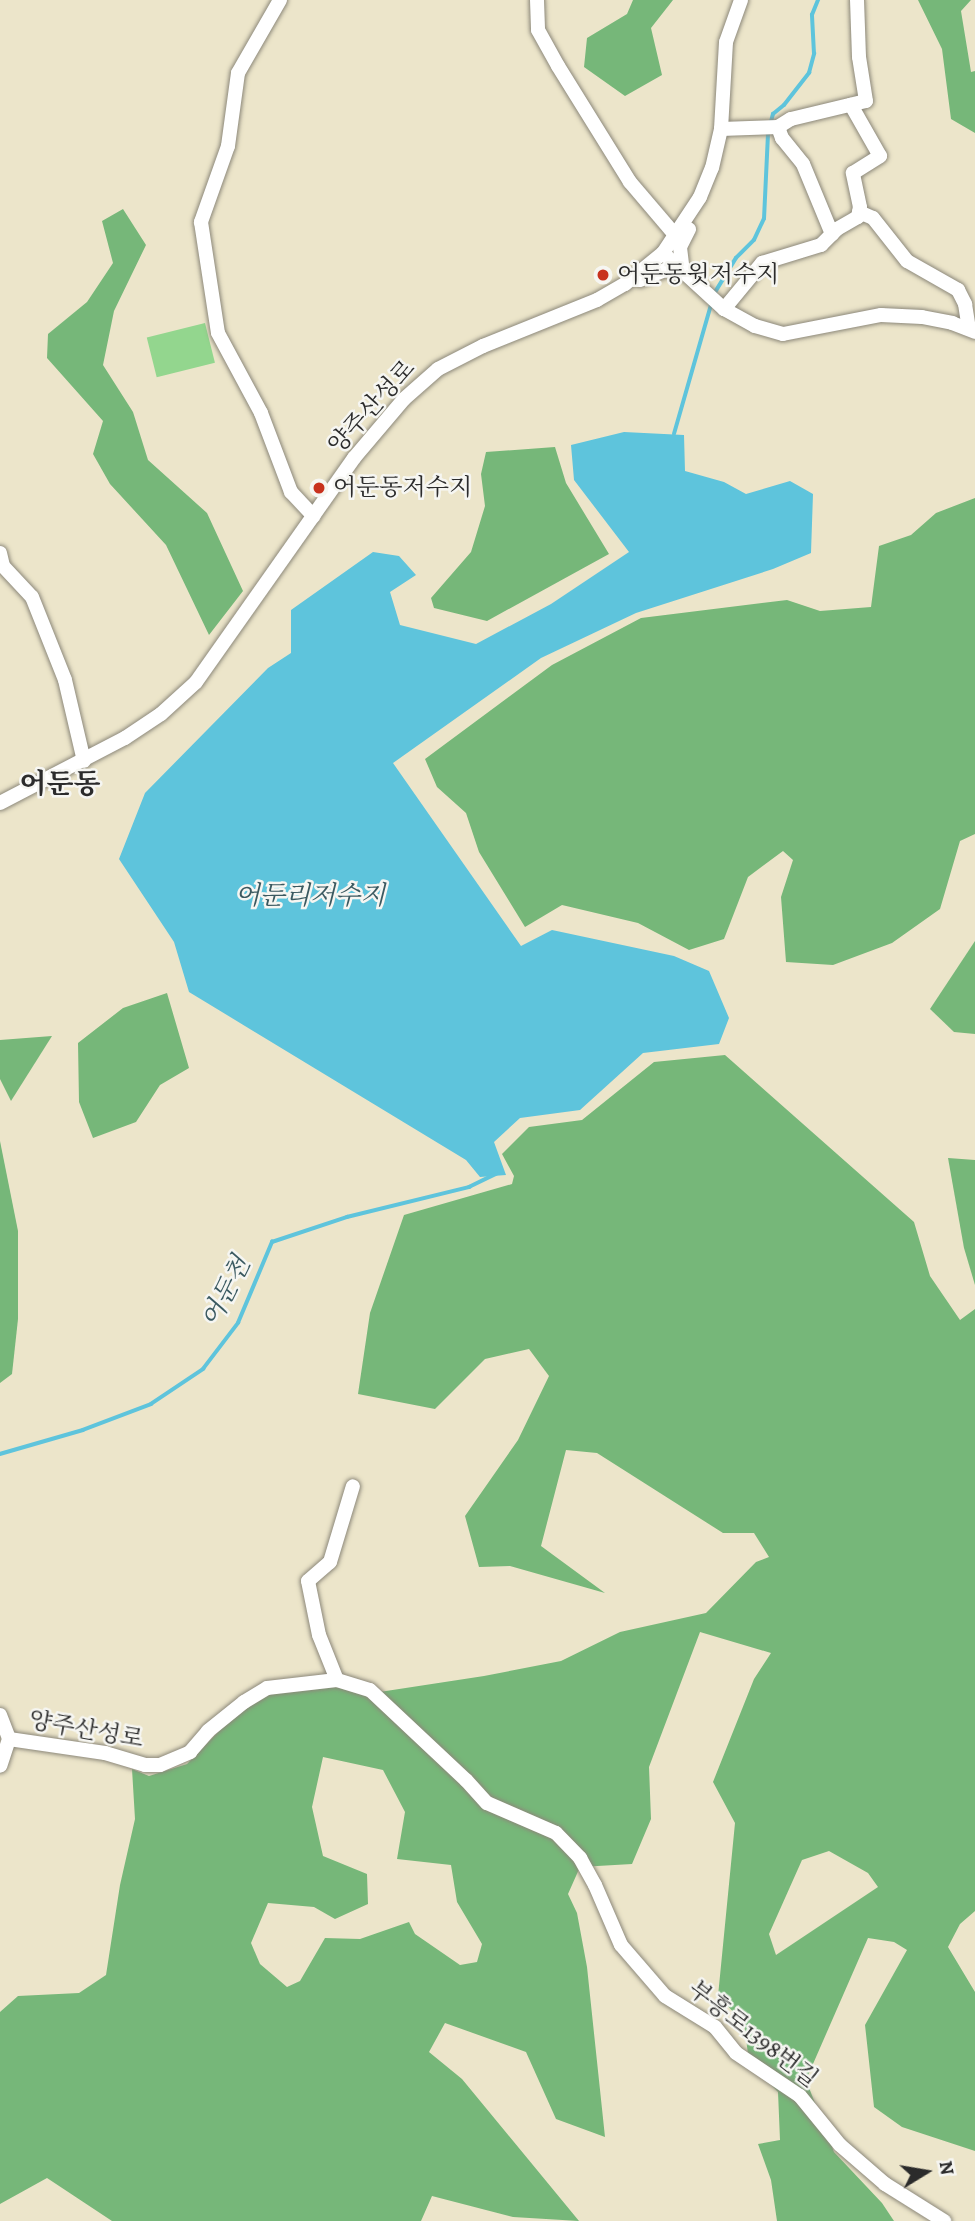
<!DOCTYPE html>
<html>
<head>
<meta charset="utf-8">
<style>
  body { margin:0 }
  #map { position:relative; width:975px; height:2221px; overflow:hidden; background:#ece5ca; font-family:Alegreya,"Noto Serif KR",serif }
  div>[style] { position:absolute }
  .green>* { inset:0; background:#93d68e; transform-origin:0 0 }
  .forest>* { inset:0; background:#76b779 }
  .water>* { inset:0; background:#5ec4dc }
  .stream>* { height:3.5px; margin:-1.75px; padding:0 1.75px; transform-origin:1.75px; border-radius:1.75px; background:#5ec4dc }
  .roads { filter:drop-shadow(0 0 2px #8c887a) drop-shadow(0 0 2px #8c887a) }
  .minor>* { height:14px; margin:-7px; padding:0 7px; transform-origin:7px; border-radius:7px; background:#fff }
  .dots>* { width:19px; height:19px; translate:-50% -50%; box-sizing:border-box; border:4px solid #f6f6f2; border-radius:50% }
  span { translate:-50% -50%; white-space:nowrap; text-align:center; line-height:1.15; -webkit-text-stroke:5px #f6f6f2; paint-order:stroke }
  .poi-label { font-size:24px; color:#2b2b2b }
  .left { translate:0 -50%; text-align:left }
  .street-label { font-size:24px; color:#2b2b2b }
  .water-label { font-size:26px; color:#3a5960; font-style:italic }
  .quarter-label { font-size:28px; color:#2b2b2b; font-weight:700 }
  .north { position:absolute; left:891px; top:2137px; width:70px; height:70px; -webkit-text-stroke:5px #f6f6f2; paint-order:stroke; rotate:79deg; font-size:19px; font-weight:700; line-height:28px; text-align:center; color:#2b2b2b }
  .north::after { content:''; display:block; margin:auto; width:24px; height:32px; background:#2b2b2b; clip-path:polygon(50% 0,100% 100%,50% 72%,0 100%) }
</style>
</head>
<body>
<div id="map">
  <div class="green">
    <i style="left:205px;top:323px;width:41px;height:60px;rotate:76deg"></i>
  </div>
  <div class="forest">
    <i style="clip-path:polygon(633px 0,673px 0,651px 28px,662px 75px,625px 96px,584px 67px,587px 38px,627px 14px)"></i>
    <i style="clip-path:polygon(918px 0,971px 0,961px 11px,971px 72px,975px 71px,975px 133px,951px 119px,942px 49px)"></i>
    <i style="clip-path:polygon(123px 209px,146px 245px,114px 311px,103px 365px,133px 412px,148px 460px,207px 513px,243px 591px,209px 635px,166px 545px,110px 484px,93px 454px,103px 421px,47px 358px,48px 334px,87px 302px,113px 263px,102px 221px)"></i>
    <i style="clip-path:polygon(555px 447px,566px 483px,609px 554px,487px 621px,434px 608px,431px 598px,471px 552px,485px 506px,481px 474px,486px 452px)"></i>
    <i style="clip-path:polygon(975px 498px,975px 834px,960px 841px,940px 909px,892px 943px,833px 965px,786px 962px,781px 897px,793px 860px,783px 851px,748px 877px,724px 939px,689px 950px,638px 923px,562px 905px,525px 927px,479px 852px,466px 813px,437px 787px,425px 759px,552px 665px,641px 618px,787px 600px,820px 611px,871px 607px,879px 546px,911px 535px,936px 513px)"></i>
    <i style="clip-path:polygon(975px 941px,975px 1034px,954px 1032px,930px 1009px)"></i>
    <i style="clip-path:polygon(167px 993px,189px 1068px,160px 1085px,136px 1122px,93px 1138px,79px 1102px,78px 1043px,123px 1008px)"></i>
    <i style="clip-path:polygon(52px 1036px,11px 1101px,0 1079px,0 1040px)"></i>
    <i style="clip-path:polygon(evenodd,725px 1055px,914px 1222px,930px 1276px,960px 1320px,975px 1309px,975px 1911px,960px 1924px,948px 1947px,975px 1992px,975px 2151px,902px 2127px,874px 2107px,865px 2025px,907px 1950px,894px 1942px,868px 1938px,806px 2080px,834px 2152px,882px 2203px,894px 2221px,777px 2221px,771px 2180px,758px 2144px,780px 2140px,778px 2092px,749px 2062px,744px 2023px,718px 1996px,735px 1823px,713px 1782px,754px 1679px,771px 1653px,700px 1632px,649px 1767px,651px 1819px,632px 1864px,580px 1867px,568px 1894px,577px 1913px,587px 1967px,605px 2137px,556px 2119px,526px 2052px,445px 2023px,429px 2052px,462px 2079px,579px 2221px,513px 2217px,432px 2196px,421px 2221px,112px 2221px,47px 2178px,0 2204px,0 2012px,18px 1996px,79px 1993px,106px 1975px,120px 1885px,135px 1819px,132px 1769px,149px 1776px,187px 1764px,225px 1725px,264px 1695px,335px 1684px,373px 1693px,484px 1676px,561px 1661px,620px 1632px,706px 1613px,756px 1562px,769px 1557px,754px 1533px,723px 1533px,597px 1453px,566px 1450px,541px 1546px,605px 1593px,510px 1566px,479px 1567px,465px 1516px,518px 1440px,549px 1376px,529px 1349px,485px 1359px,435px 1409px,358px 1394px,370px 1313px,404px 1215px,512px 1184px,514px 1176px,502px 1154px,529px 1127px,582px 1120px,654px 1062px,725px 1055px,323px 1757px,383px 1770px,405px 1812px,397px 1859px,451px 1865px,457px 1902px,482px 1944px,477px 1962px,460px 1965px,415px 1934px,409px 1922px,360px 1939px,325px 1938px,300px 1981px,287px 1987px,260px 1964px,251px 1943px,268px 1903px,314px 1907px,335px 1919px,368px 1904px,367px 1874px,323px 1856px,312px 1807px,323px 1757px,725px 1055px,829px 1851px,868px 1873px,878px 1887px,776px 1955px,769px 1934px,802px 1860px,829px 1851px)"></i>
    <i style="clip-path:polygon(0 1141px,18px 1231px,18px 1319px,12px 1374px,0 1383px)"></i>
    <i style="clip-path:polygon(948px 1158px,975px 1160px,975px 1285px,964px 1248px)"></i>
  </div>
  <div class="water">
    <i style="clip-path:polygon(624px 432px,684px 435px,685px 471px,724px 482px,746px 494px,790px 481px,813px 494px,811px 553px,773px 569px,636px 613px,541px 658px,393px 763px,521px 946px,552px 930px,674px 956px,709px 971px,729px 1018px,719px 1044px,643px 1053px,580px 1110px,520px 1118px,494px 1142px,506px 1175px,480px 1177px,466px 1160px,189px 992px,174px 942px,119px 859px,145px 793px,268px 668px,291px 653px,291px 610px,373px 552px,399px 556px,416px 575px,390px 592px,400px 625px,476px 644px,551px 604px,629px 552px,574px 480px,571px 445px)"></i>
  </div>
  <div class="stream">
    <i style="left:771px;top:122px;width:8px;rotate:-76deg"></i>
    <i style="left:773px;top:114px;width:14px;rotate:-39deg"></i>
    <i style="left:784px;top:105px;width:41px;rotate:-52deg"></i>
    <i style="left:809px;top:73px;width:20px;rotate:-75deg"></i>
    <i style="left:814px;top:54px;width:39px;rotate:-93deg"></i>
    <i style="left:812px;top:15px;width:16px;rotate:-68deg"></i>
    <i style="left:714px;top:294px;width:42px;rotate:-58.6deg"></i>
    <i style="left:736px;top:258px;width:25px;rotate:-45deg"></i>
    <i style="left:754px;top:240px;width:23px;rotate:-65deg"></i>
    <i style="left:764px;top:219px;width:86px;rotate:-87.3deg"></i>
    <i style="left:674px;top:434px;width:134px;rotate:-74deg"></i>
    <i style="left:0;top:1454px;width:86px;rotate:-16.1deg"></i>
    <i style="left:83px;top:1430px;width:73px;rotate:-20.9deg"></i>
    <i style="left:151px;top:1404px;width:63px;rotate:-33.9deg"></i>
    <i style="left:203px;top:1369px;width:58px;rotate:-52.7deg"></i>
    <i style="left:238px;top:1323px;width:88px;rotate:-67.2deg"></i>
    <i style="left:272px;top:1242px;width:79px;rotate:-18.4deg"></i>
    <i style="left:347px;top:1217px;width:126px;rotate:-13.8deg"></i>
    <i style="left:469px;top:1187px;width:30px;rotate:-26deg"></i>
  </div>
  <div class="roads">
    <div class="minor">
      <i style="left:280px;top:0;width:84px;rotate:119.9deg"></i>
      <i style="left:238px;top:73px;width:74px;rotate:97.8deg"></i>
      <i style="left:228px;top:146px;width:81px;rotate:109.6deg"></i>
      <i style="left:201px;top:222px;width:112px;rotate:81.3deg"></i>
      <i style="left:218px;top:333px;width:91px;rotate:61.7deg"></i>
      <i style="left:261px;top:413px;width:85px;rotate:69.2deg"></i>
      <i style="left:291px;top:492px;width:33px;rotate:47deg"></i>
      <i style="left:537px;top:0;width:30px;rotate:88deg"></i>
      <i style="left:538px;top:30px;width:41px;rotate:60.9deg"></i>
      <i style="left:558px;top:66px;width:137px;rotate:58.2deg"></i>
      <i style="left:630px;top:182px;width:71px;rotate:49.6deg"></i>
      <i style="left:778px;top:127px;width:12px;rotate:70deg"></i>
      <i style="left:782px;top:138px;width:33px;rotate:51deg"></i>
      <i style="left:803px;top:164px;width:76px;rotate:67.5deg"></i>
      <i style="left:721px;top:129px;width:57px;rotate:-2deg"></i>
      <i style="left:778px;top:127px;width:15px;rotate:-32deg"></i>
      <i style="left:791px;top:119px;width:77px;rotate:-13.5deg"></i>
      <i style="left:866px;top:101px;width:45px;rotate:-99deg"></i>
      <i style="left:859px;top:57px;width:57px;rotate:-92deg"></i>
      <i style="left:859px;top:212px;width:15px;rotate:23deg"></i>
      <i style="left:873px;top:218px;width:55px;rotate:51.7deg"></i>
      <i style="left:907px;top:261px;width:59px;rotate:29.6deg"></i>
      <i style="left:958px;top:290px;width:16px;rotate:63deg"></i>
      <i style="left:965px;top:304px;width:25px;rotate:81deg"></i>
      <i style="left:663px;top:253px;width:83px;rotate:42.6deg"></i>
      <i style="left:724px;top:309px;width:35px;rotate:29deg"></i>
      <i style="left:755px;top:326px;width:29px;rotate:16deg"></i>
      <i style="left:783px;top:334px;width:100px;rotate:-11deg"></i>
      <i style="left:881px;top:315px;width:41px;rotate:2.8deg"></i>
      <i style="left:922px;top:317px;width:31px;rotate:11deg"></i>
      <i style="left:952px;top:323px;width:25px;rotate:21deg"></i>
      <i style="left:640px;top:280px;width:27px;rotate:-22deg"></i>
      <i style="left:665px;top:270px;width:18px;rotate:6deg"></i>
      <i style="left:683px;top:272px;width:25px;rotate:-97deg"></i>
      <i style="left:680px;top:247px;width:20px;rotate:-63deg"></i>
      <i style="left:724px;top:309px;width:60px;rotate:-50.4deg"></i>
      <i style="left:762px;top:263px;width:62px;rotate:-17deg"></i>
      <i style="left:821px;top:245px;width:23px;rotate:-45deg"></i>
      <i style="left:837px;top:229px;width:24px;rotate:-30deg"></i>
      <i style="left:858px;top:217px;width:10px;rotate:-79deg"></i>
      <i style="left:860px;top:207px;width:35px;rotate:-102deg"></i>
      <i style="left:853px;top:173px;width:32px;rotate:-32deg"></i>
      <i style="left:880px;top:156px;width:59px;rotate:-119.6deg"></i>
      <i style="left:0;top:553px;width:13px;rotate:77deg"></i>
      <i style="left:3px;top:566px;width:42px;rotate:46.9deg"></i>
      <i style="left:32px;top:597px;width:89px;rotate:68.3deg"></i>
      <i style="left:65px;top:680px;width:83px;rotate:76.8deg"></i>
      <i style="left:0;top:803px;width:141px;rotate:-27.5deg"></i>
      <i style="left:125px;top:738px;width:43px;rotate:-33.7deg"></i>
      <i style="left:161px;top:714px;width:47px;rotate:-42.4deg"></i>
      <i style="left:196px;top:682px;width:274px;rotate:-54.8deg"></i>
      <i style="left:354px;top:458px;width:77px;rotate:-49.7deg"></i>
      <i style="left:404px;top:399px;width:45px;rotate:-41.4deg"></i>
      <i style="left:438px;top:369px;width:51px;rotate:-27.1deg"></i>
      <i style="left:483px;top:346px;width:123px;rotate:-22deg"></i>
      <i style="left:597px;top:300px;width:32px;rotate:-30deg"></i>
      <i style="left:625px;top:284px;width:49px;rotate:-39.2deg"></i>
      <i style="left:663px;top:253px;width:67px;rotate:-56.5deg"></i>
      <i style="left:700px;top:197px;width:31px;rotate:-68deg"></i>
      <i style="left:712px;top:168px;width:40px;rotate:-77deg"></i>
      <i style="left:721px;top:129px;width:87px;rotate:-86.7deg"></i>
      <i style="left:726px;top:42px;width:45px;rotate:-70.3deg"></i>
      <i style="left:337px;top:1680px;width:48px;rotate:-111.8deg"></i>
      <i style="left:319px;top:1635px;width:55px;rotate:-101.5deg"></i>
      <i style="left:308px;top:1581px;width:29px;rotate:-41deg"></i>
      <i style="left:330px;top:1562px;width:79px;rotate:-73.2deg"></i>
      <i style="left:0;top:1715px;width:26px;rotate:69deg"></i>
      <i style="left:9px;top:1739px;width:28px;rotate:108deg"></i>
      <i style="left:9px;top:1739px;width:97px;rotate:8.3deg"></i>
      <i style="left:105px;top:1753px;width:42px;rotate:16.7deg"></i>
      <i style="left:145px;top:1765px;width:15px"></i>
      <i style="left:160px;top:1765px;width:33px;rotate:-23deg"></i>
      <i style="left:190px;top:1752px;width:28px;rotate:-49deg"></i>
      <i style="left:208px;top:1731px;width:46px;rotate:-38.9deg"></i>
      <i style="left:244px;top:1702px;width:27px;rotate:-31deg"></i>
      <i style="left:267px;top:1688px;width:70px;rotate:-6.5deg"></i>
      <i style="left:337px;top:1680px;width:34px;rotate:17deg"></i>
      <i style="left:370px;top:1690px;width:132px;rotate:43.2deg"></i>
      <i style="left:466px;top:1780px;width:31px;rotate:48deg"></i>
      <i style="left:487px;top:1803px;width:75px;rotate:23.5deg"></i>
      <i style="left:556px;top:1833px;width:35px;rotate:46deg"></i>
      <i style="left:580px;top:1858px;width:31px;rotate:61deg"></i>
      <i style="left:595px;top:1885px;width:65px;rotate:66.6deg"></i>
      <i style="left:621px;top:1945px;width:67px;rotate:49.2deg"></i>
      <i style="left:665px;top:1996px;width:59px;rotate:31.8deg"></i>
      <i style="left:715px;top:2027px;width:33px;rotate:51deg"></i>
      <i style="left:736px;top:2053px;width:77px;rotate:33.9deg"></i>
      <i style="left:800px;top:2096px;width:63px;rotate:50.8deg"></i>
      <i style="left:840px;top:2145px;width:60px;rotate:40.9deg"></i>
      <i style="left:885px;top:2184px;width:70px;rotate:32.1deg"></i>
    </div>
  </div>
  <div class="dots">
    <i style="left:603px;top:275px;background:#c8321e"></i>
    <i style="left:319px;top:488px;background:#c8321e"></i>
  </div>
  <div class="poi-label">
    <span class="left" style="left:617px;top:275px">어둔동윗저수지</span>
    <span class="left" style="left:333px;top:488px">어둔동저수지</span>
  </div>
  <div class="street-label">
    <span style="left:372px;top:407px;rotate:-48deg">양주산성로</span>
    <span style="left:86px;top:1730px;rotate:10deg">양주산성로</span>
    <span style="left:753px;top:2034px;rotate:38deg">부흥로1398번길</span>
  </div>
  <div class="water-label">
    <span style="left:310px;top:896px">어둔리저수지</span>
    <span style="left:226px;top:1292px;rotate:-63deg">어둔천</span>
  </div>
  <div class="quarter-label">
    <span style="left:60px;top:784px">어둔동</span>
  </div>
  <div class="north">N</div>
</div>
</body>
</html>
